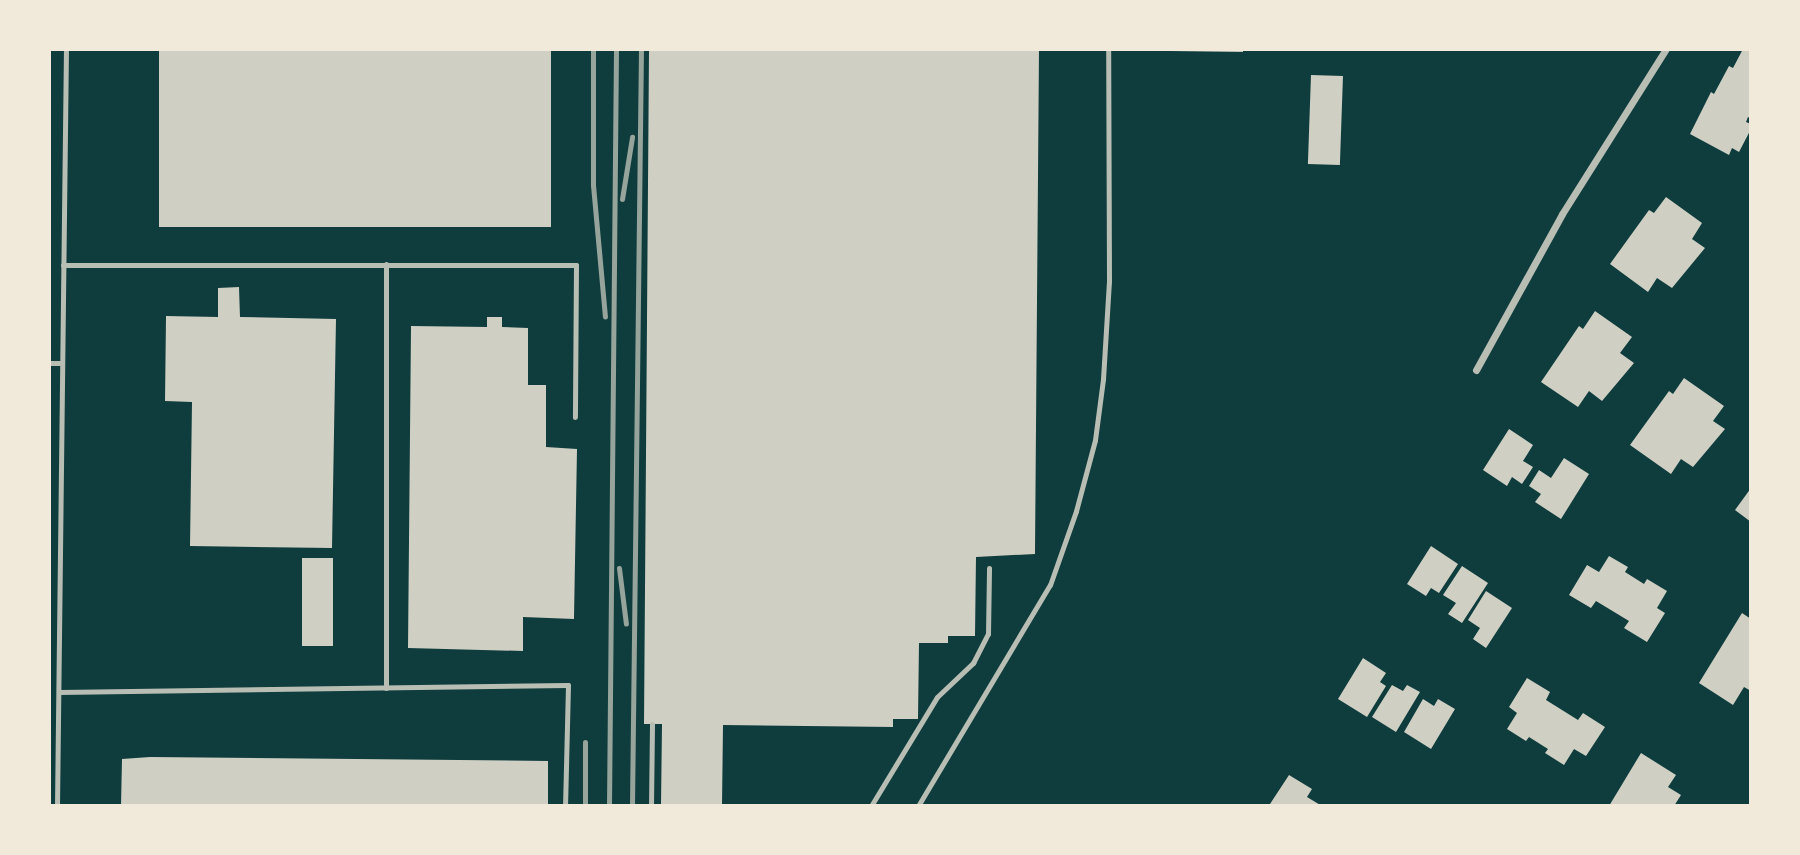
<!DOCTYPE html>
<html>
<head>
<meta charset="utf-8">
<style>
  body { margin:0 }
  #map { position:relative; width:1800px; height:855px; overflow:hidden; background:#0f3d3e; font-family:"Noto Serif",serif }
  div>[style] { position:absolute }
  .building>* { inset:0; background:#cfcfc3; transform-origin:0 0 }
  .service>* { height:5px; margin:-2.5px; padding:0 2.5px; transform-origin:2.5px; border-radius:2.5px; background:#b8beb3 }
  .minor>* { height:7px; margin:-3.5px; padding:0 3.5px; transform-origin:3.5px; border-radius:3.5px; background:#b8beb3 }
  .rail>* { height:5px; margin:-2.5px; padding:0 2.5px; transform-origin:2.5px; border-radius:2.5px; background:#97a49c }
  span { translate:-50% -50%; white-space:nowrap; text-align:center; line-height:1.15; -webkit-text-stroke:7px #f1e9da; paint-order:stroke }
  .frame { position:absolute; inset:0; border:51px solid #f1e9da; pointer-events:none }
</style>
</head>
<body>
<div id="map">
  <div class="building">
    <i style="left:159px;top:49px;width:392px;height:178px"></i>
    <i style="clip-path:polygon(649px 49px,1039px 49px,1035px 554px,976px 557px,975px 636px,948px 636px,948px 643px,919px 643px,918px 719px,893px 719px,893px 727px,723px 725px,722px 806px,661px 806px,662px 724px,644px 724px)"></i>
    <i style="clip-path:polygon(1170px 49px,1243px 49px,1243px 52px,1170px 51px)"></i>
    <i style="clip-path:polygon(1743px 49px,1751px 49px,1751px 119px,1748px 117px,1746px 122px,1751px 124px,1751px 129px,1739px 152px,1732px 148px,1729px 155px,1690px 134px,1711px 92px,1714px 94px,1729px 66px,1733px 68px)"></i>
    <i style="left:1311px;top:75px;width:32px;height:89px;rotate:2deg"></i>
    <i style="clip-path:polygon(1666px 197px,1702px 223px,1692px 239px,1705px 248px,1672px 288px,1657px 278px,1648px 292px,1610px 264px,1649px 210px,1654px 213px)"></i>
    <i style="clip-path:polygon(239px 287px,240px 317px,336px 319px,332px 548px,190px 546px,192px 402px,165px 401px,166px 316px,218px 317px,218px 288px)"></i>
    <i style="clip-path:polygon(1595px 311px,1632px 337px,1620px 353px,1634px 363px,1602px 401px,1589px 391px,1578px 407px,1541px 382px,1579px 326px,1583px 329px)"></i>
    <i style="clip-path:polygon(487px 317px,502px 317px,502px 327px,528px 328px,528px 385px,546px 385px,546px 447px,577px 449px,574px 619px,523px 617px,523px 651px,408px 648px,411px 326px,487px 327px)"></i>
    <i style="clip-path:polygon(1684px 378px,1724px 406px,1713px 421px,1725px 429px,1693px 467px,1681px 459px,1671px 474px,1630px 445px,1669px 391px,1673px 394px)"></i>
    <i style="clip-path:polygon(1509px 429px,1533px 445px,1523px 461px,1533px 467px,1522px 484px,1512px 477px,1507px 486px,1483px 470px)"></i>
    <i style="clip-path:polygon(1564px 458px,1589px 474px,1561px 519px,1535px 502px,1541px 494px,1529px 486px,1539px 470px,1551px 478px)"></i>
    <i style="clip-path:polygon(1751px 488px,1751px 522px,1735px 510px)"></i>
    <i style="clip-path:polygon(1431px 546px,1458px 564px,1439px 593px,1431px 588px,1426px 596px,1407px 584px)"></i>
    <i style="clip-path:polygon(1609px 556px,1628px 567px,1625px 572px,1644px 584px,1647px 579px,1667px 591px,1657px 608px,1665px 613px,1647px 642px,1624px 628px,1629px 621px,1596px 601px,1591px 608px,1569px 595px,1587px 565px,1599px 572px)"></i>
    <i style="left:302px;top:558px;width:31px;height:88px"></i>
    <i style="clip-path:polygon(1462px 566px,1488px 583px,1462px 623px,1448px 614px,1456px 603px,1443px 595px)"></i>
    <i style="clip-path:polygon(1486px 591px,1512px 608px,1486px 648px,1473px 639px,1480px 628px,1468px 620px)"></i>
    <i style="clip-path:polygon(1742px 613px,1751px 619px,1751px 691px,1744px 687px,1733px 705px,1699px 683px)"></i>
    <i style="clip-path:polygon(1363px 658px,1386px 673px,1380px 682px,1386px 686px,1367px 717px,1338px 699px)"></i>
    <i style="clip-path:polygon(1527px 678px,1550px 692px,1546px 700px,1578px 720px,1583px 713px,1605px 727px,1586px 756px,1574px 749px,1564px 765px,1545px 753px,1548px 749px,1529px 737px,1526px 741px,1507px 729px,1517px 713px,1509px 707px)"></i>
    <i style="clip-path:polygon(1392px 685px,1403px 691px,1407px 685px,1420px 692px,1396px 732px,1372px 717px)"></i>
    <i style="clip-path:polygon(1423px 699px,1434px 706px,1438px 699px,1455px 709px,1431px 749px,1404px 732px)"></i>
    <i style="clip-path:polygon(1641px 753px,1676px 775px,1668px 787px,1681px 795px,1674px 806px,1609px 806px)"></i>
    <i style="clip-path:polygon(150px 757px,548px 761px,548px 806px,121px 806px,122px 759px)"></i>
    <i style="clip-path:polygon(1289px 775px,1312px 789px,1307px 797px,1322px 806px,1270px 804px)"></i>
  </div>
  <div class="service">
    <i style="left:63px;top:265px;width:513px"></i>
    <i style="left:576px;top:265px;width:152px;rotate:90.4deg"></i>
    <i style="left:49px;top:363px;width:13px"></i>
    <i style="left:386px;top:688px;width:424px;rotate:-90deg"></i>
    <i style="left:59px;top:692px;width:509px;rotate:-0.79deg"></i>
    <i style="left:568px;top:685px;width:121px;rotate:91.4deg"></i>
    <i style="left:57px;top:806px;width:757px;rotate:-89.32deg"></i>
    <i style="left:651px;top:806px;width:82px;rotate:-89.3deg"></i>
    <i style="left:871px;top:806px;width:127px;rotate:-58.8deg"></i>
    <i style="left:937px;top:697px;width:50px;rotate:-43.4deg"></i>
    <i style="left:973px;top:663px;width:33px;rotate:-63deg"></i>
    <i style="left:988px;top:634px;width:66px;rotate:-89.1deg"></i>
    <i style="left:918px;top:806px;width:257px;rotate:-59.2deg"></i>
    <i style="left:1050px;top:585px;width:78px;rotate:-70.6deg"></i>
    <i style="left:1076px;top:511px;width:73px;rotate:-75deg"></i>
    <i style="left:1095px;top:440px;width:62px;rotate:-82.5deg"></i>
    <i style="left:1103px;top:379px;width:97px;rotate:-86.5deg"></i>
    <i style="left:1109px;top:282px;width:233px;rotate:-90.2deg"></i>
  </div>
  <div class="minor">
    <i style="left:1476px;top:370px;width:178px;rotate:-61.1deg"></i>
    <i style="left:1562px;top:214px;width:195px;rotate:-57.8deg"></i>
  </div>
  <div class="rail">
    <i style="left:593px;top:49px;width:136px;rotate:90deg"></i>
    <i style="left:593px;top:185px;width:132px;rotate:84.8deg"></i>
    <i style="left:622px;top:199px;width:63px;rotate:-80.8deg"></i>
    <i style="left:619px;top:568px;width:56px;rotate:82.9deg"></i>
    <i style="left:585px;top:806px;width:64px;rotate:-90deg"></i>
    <i style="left:609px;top:806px;width:757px;rotate:-89.47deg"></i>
    <i style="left:632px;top:806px;width:757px;rotate:-89.32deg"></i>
  </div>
  <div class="frame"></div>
</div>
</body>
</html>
